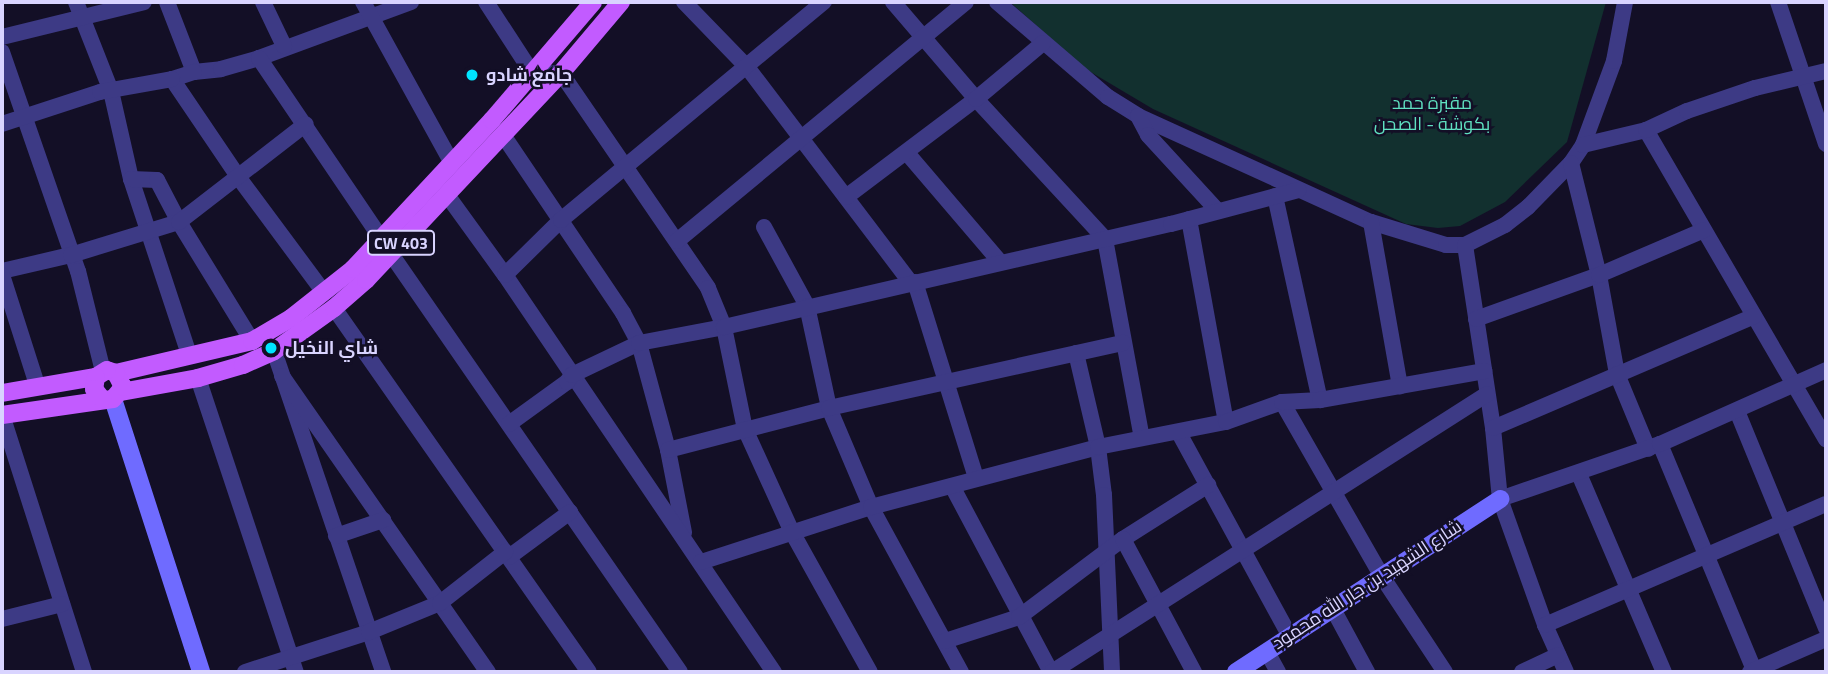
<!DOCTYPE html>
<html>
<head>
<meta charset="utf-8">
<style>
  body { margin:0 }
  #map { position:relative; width:1828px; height:674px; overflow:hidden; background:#130f26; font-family:"Titillium Web",Cairo,sans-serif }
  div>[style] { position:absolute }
  .green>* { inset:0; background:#12302f }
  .street>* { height:16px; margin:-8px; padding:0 8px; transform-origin:8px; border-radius:8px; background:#3d3a85 }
  .secondary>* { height:18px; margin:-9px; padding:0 9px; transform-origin:9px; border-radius:9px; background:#6f6bff }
  .primary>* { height:18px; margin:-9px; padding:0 9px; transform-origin:9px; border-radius:9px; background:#c25bff }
  .dots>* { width:19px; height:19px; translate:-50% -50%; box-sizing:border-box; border:4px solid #130f26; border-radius:50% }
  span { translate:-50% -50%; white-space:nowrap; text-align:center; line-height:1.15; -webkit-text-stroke:5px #130f26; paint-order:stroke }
  .shield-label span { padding:2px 5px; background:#130f26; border:2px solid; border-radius:5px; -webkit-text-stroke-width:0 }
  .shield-label { font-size:16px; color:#d9d4ff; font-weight:700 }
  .poi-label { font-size:18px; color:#d9d4ff; font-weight:700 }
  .left { translate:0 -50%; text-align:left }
  .park-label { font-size:18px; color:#5fe0c0 }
  .street-label { font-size:18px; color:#d9d4ff }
  .frame { position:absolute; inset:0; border:4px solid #d9d4ff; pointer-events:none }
</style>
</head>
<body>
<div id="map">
  <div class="green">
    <i style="clip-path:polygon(1010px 2px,1606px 2px,1567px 142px,1505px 202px,1460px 226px,1438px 228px,1406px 224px,1153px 109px,1084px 68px)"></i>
  </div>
  <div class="street">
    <i style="left:76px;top:2px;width:96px;rotate:68.5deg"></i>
    <i style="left:111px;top:91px;width:90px;rotate:77.2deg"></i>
    <i style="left:131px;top:179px;width:184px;rotate:71.7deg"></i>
    <i style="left:167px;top:2px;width:75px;rotate:68.9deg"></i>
    <i style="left:194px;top:72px;width:27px;rotate:-6deg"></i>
    <i style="left:221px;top:69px;width:40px;rotate:-16deg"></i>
    <i style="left:259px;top:58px;width:162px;rotate:-20.2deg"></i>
    <i style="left:263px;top:2px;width:49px;rotate:64.5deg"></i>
    <i style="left:363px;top:2px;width:184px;rotate:61.1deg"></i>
    <i style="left:486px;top:2px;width:86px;rotate:56.9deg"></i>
    <i style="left:533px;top:74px;width:28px;rotate:-2deg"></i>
    <i style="left:561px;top:73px;width:260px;rotate:55.6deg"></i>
    <i style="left:708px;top:288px;width:42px;rotate:67.7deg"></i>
    <i style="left:724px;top:327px;width:104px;rotate:78.4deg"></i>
    <i style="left:745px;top:429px;width:113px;rotate:65.5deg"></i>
    <i style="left:792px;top:532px;width:160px;rotate:60.9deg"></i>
    <i style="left:684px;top:2px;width:91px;rotate:45.9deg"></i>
    <i style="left:747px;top:67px;width:270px;rotate:52.8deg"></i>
    <i style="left:893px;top:2px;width:128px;rotate:49.4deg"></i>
    <i style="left:976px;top:99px;width:190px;rotate:47.3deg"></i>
    <i style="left:1105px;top:239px;width:202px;rotate:79.5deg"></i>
    <i style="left:997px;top:2px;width:146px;rotate:40.6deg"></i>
    <i style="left:1108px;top:97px;width:36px;rotate:32deg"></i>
    <i style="left:1138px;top:116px;width:256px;rotate:24.5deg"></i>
    <i style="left:1371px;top:222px;width:78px;rotate:17deg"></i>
    <i style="left:1446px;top:245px;width:19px"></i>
    <i style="left:1465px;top:245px;width:45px;rotate:-26.6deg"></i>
    <i style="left:1505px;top:225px;width:29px;rotate:-38deg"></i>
    <i style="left:1528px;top:207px;width:62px;rotate:-45.7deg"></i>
    <i style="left:1571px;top:163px;width:22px;rotate:-56deg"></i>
    <i style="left:1583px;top:145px;width:90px;rotate:-69.7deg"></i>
    <i style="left:1614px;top:61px;width:60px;rotate:-79.4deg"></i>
    <i style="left:1778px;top:2px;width:150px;rotate:71.3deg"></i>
    <i style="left:2px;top:37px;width:146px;rotate:-13.8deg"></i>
    <i style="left:2px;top:52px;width:232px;rotate:70.9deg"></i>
    <i style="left:78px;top:271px;width:103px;rotate:76deg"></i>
    <i style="left:259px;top:58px;width:217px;rotate:55.9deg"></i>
    <i style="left:194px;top:72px;width:23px;rotate:162deg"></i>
    <i style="left:172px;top:79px;width:120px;rotate:55.9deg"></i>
    <i style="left:239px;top:178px;width:141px;rotate:53.4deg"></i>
    <i style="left:1138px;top:116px;width:21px;rotate:62deg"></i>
    <i style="left:1148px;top:135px;width:103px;rotate:47.4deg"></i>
    <i style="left:2px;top:124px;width:103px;rotate:-18.1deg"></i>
    <i style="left:100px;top:92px;width:73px;rotate:-10.2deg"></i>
    <i style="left:1646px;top:130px;width:358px;rotate:59.8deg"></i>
    <i style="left:503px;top:135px;width:215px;rotate:56deg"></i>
    <i style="left:623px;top:313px;width:34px;rotate:62deg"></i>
    <i style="left:639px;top:343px;width:111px;rotate:74.8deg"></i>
    <i style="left:668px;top:450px;width:84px;rotate:79deg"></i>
    <i style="left:1583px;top:145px;width:65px;rotate:-13.4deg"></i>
    <i style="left:1646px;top:130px;width:45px;rotate:-24.9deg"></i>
    <i style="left:1687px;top:111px;width:72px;rotate:-18.7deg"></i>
    <i style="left:1755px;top:88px;width:73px;rotate:-13.5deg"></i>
    <i style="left:907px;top:153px;width:143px;rotate:49.5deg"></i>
    <i style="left:1571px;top:163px;width:115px;rotate:76deg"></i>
    <i style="left:1599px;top:275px;width:101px;rotate:79.7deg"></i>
    <i style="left:1617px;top:374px;width:81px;rotate:67.5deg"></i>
    <i style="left:131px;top:179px;width:26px;rotate:2deg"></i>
    <i style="left:157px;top:180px;width:47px;rotate:62.4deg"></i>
    <i style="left:179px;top:222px;width:140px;rotate:58.5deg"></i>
    <i style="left:447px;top:195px;width:99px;rotate:54.1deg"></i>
    <i style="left:505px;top:275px;width:480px;rotate:55.9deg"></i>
    <i style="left:1275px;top:196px;width:209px;rotate:77.6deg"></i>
    <i style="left:846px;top:197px;width:163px;rotate:-37deg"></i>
    <i style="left:976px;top:99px;width:87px;rotate:-39.9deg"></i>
    <i style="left:1189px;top:219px;width:206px;rotate:79.7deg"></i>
    <i style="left:1371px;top:222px;width:167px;rotate:80deg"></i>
    <i style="left:764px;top:227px;width:90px;rotate:61.4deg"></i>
    <i style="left:807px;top:306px;width:104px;rotate:77.8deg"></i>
    <i style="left:829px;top:408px;width:108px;rotate:67deg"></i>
    <i style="left:871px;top:507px;width:188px;rotate:61.4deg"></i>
    <i style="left:677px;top:241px;width:375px;rotate:-39.6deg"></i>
    <i style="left:1465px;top:245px;width:185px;rotate:81.3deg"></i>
    <i style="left:1493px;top:428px;width:71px;rotate:84.4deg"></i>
    <i style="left:1500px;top:499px;width:134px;rotate:70.3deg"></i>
    <i style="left:1545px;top:625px;width:51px;rotate:65.9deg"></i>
    <i style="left:391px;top:254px;width:508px;rotate:55.34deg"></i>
    <i style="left:2px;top:271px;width:71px;rotate:-13.1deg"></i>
    <i style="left:71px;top:255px;width:113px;rotate:-17deg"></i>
    <i style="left:179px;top:222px;width:160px;rotate:-37.7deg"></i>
    <i style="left:2px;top:275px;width:115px;rotate:72.3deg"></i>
    <i style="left:505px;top:275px;width:78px;rotate:-44.5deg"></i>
    <i style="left:561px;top:220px;width:342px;rotate:-39.7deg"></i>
    <i style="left:915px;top:282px;width:205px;rotate:72.7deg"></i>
    <i style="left:334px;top:308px;width:444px;rotate:55deg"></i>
    <i style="left:1476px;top:319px;width:131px;rotate:-19.7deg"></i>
    <i style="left:1599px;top:275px;width:114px;rotate:-23.2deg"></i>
    <i style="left:274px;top:351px;width:339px;rotate:71.2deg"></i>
    <i style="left:1076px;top:353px;width:97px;rotate:76.8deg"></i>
    <i style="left:1098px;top:447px;width:48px;rotate:82.9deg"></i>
    <i style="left:1104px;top:495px;width:177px;rotate:87.4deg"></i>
    <i style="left:282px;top:376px;width:361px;rotate:55.2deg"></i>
    <i style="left:198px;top:378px;width:310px;rotate:71.6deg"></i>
    <i style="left:1282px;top:402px;width:199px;rotate:60.2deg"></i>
    <i style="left:1381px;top:575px;width:116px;rotate:56.6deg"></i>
    <i style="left:1737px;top:411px;width:235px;rotate:67.7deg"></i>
    <i style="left:2px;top:415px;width:270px;rotate:72.3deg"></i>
    <i style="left:509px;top:424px;width:72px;rotate:-35.9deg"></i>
    <i style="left:567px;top:382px;width:9px;rotate:-54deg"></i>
    <i style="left:572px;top:375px;width:74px;rotate:-25.5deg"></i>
    <i style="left:639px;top:343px;width:86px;rotate:-10.7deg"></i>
    <i style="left:724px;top:327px;width:459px;rotate:-13deg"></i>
    <i style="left:1171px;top:224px;width:132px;rotate:-14.9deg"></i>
    <i style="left:1493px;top:428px;width:284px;rotate:-23.2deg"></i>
    <i style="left:1179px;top:433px;width:232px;rotate:61.4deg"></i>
    <i style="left:1660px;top:444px;width:247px;rotate:67.4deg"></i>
    <i style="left:668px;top:450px;width:166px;rotate:-14.6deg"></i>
    <i style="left:829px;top:408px;width:301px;rotate:-12.5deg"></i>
    <i style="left:1579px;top:474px;width:215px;rotate:66.8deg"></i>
    <i style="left:952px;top:486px;width:211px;rotate:62deg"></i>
    <i style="left:1500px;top:499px;width:169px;rotate:-19deg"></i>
    <i style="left:1660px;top:444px;width:182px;rotate:-24deg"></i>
    <i style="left:336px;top:536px;width:50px;rotate:-18.8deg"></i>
    <i style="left:1123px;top:539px;width:101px;rotate:-32.4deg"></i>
    <i style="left:509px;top:557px;width:76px;rotate:-36.4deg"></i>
    <i style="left:701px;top:562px;width:179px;rotate:-17.9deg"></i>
    <i style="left:871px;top:507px;width:235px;rotate:-14.8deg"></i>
    <i style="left:1098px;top:447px;width:130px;rotate:-11.1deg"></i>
    <i style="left:1226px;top:422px;width:59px;rotate:-19.7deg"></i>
    <i style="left:1282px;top:402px;width:38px;rotate:-3deg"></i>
    <i style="left:1320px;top:400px;width:167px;rotate:-10deg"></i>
    <i style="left:1333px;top:609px;width:72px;rotate:61.6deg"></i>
    <i style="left:2px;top:619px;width:62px;rotate:-14deg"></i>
    <i style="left:1545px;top:625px;width:306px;rotate:-23.3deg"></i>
    <i style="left:945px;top:641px;width:78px;rotate:-18deg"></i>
    <i style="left:1019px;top:617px;width:130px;rotate:-36.9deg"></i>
    <i style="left:1123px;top:539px;width:151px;rotate:61.9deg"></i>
    <i style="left:1267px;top:652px;width:23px;rotate:61deg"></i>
    <i style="left:245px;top:672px;width:130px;rotate:-17.9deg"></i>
    <i style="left:369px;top:632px;width:77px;rotate:-22.2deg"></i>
    <i style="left:440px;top:603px;width:83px;rotate:-38.1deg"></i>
    <i style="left:1052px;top:672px;width:516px;rotate:-32.58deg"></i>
    <i style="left:1522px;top:672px;width:40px;rotate:-25deg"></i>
    <i style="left:1750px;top:672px;width:83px;rotate:-23.5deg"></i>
  </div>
  <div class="secondary">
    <i style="left:113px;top:399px;width:287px;rotate:72.1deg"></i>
    <i style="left:1236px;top:672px;width:316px;rotate:-33.2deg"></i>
  </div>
  <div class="primary">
    <i style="left:116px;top:373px;width:140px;rotate:-13.2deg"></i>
    <i style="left:252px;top:341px;width:45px;rotate:-30.5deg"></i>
    <i style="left:291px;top:318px;width:79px;rotate:-38.3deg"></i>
    <i style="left:353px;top:269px;width:204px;rotate:-47deg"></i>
    <i style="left:492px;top:120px;width:155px;rotate:-49.4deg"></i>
    <i style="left:121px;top:392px;width:78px;rotate:-10.3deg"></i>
    <i style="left:198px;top:378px;width:47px;rotate:-16.1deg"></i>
    <i style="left:243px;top:365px;width:34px;rotate:-24deg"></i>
    <i style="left:274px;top:351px;width:74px;rotate:-35.6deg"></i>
    <i style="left:334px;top:308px;width:43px;rotate:-41.2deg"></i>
    <i style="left:366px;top:280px;width:284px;rotate:-46.7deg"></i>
    <i style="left:561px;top:73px;width:93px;rotate:-49.8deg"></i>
    <i style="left:2px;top:393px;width:95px;rotate:-9.7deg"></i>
    <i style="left:2px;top:415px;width:112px;rotate:-8.2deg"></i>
    <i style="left:113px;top:399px;width:16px;rotate:-50deg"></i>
    <i style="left:123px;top:387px;width:16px;rotate:-117deg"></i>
    <i style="left:116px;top:373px;width:9px;rotate:-162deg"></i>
    <i style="left:107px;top:370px;width:13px;rotate:148deg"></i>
    <i style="left:96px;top:377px;width:12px;rotate:99deg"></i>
    <i style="left:94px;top:389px;width:13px;rotate:51deg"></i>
  </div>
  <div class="dots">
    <i style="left:472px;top:75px;background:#00e5ff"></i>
    <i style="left:271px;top:348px;background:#00e5ff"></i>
  </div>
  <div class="shield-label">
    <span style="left:401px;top:243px">CW 403</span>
  </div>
  <div class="poi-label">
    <span class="left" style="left:486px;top:75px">جامع شادو</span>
    <span class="left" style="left:285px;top:348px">شاي النخيل</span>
  </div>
  <div class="park-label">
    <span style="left:1432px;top:114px">مقبرة حمد<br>بكوشة - الصحن</span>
  </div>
  <div class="street-label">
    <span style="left:1367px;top:585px;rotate:-33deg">شارع الشهيد بن جار الله محمود</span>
  </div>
  <div class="frame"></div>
</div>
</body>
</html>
